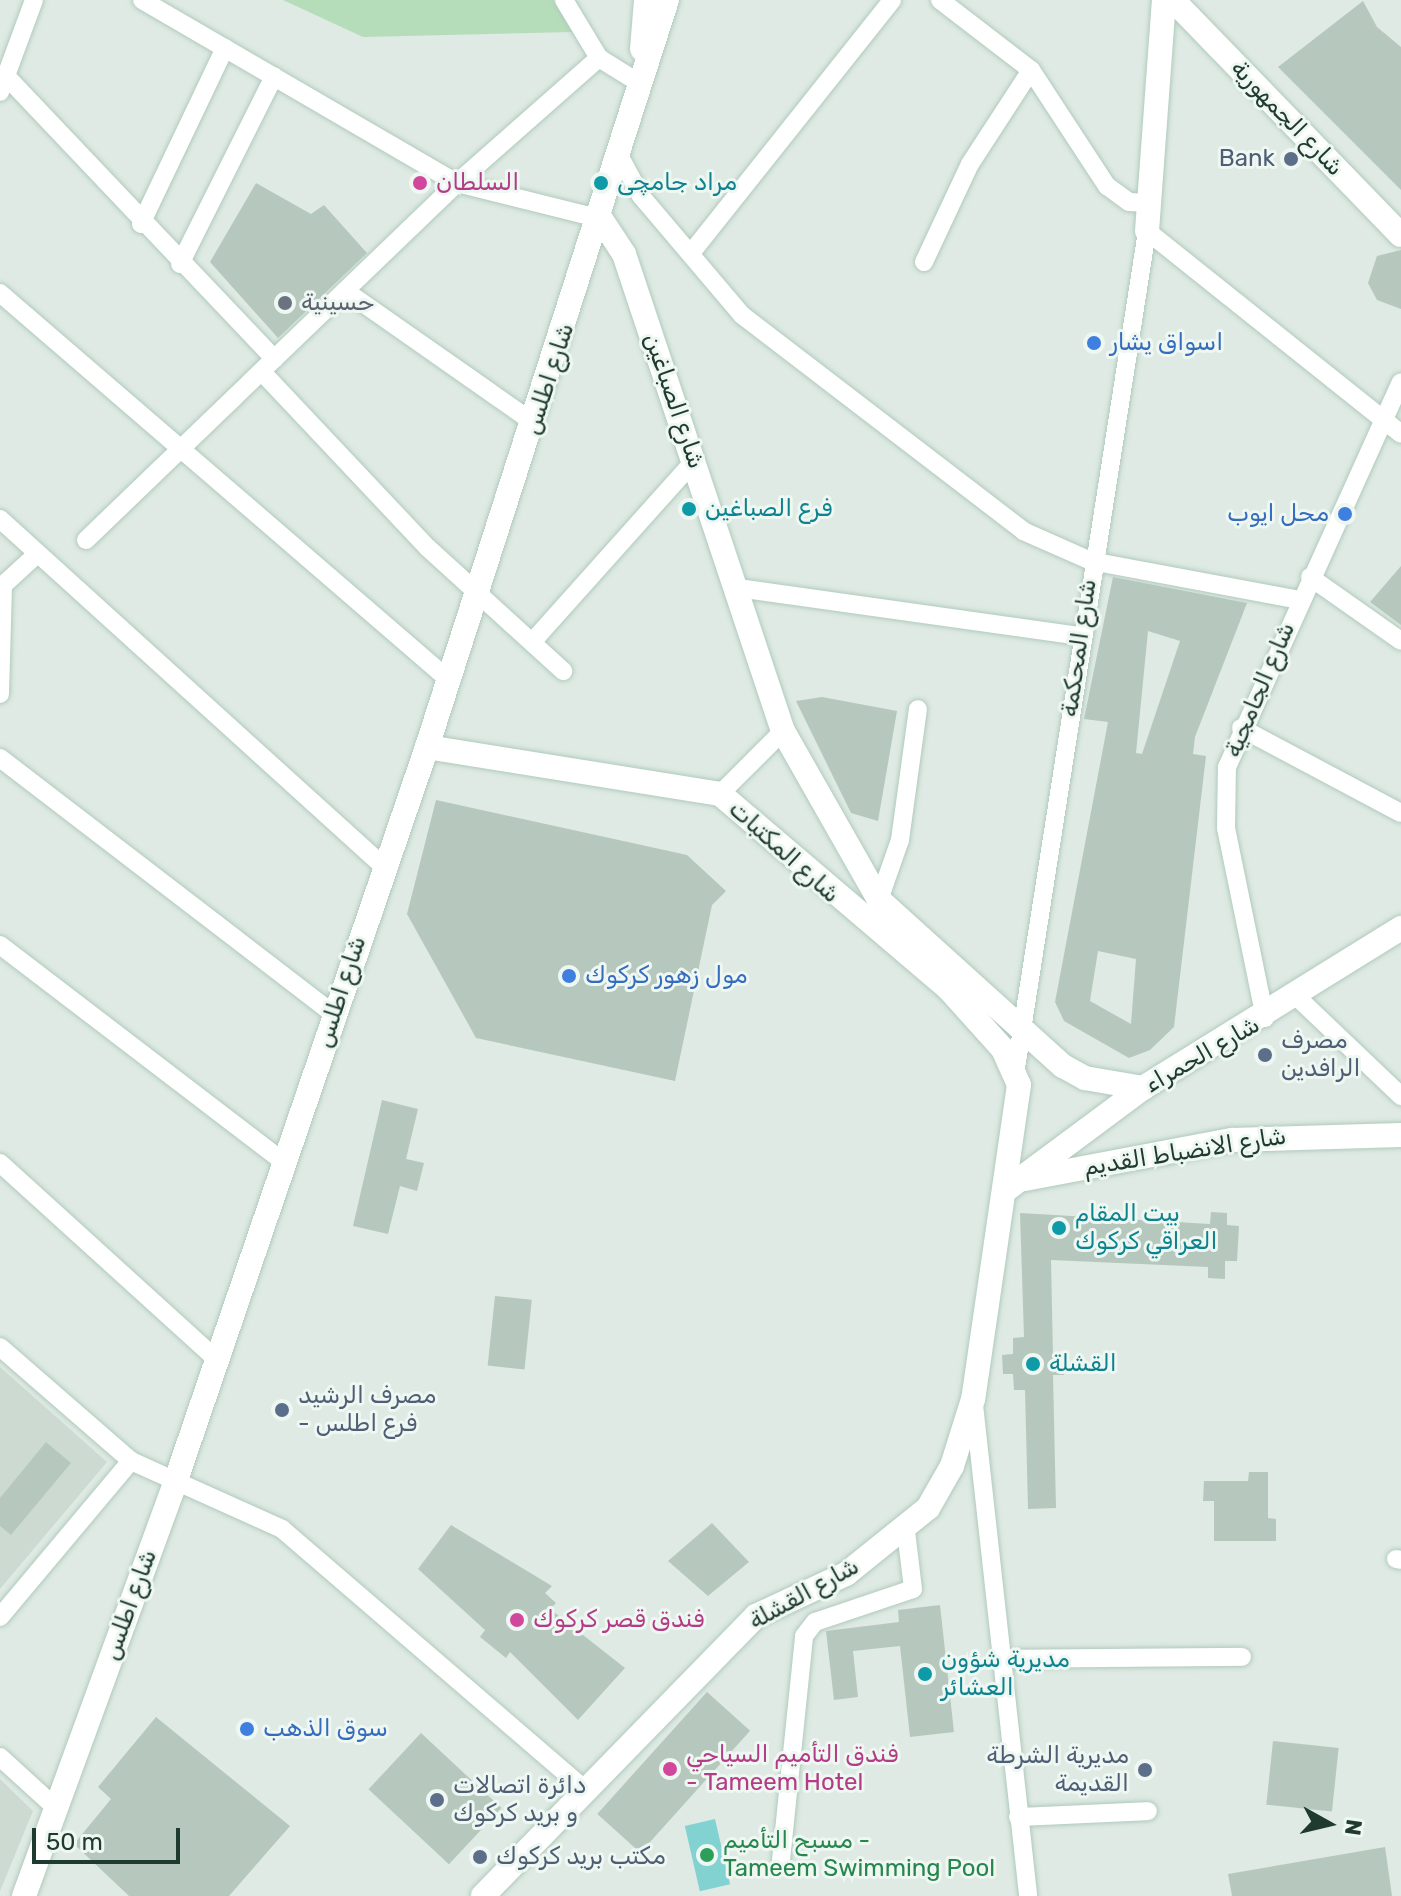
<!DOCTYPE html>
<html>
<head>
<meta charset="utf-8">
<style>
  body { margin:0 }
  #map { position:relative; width:1401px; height:1896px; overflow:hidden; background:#deeae3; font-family:Rubik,"Noto Sans Arabic",sans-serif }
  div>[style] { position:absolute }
  .built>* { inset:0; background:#ccdad2 }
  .green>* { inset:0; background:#b6ddba }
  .water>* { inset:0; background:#83d2d2; transform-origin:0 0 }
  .building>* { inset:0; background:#b6c8be; transform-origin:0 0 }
  .roads { filter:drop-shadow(0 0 2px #b1cabd) drop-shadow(0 0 2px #b1cabd) }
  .street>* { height:18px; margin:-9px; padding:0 9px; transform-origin:9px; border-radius:9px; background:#fff }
  .secondary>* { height:24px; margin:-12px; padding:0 12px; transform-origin:12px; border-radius:12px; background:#fff }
  .dots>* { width:22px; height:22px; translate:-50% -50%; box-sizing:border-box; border:4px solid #eef7f1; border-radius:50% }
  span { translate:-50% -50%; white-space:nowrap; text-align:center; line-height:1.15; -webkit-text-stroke:6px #eef7f1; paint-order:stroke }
  .street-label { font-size:24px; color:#1f3a2f }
  .service-label { font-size:24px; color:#4e5e75 }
  .right { translate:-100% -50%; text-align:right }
  .left { translate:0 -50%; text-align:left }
  .hotel-label { font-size:24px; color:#b23c85 }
  .culture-label { font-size:24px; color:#0d838f }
  .worship-label { font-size:24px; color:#5b616d }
  .shop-label { font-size:24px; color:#366cbe }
  .leisure-label { font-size:24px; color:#27864d }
  .north { position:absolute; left:1289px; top:1784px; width:80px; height:80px; -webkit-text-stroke:6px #eef7f1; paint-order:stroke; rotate:98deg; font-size:22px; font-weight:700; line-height:32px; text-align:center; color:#1f3a2f }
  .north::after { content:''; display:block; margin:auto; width:28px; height:36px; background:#1f3a2f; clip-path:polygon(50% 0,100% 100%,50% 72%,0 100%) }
  .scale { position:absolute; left:32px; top:1828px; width:148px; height:36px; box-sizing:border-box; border:4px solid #1f3a2f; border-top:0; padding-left:10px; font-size:24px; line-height:28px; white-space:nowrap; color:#1f3a2f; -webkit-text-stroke:6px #eef7f1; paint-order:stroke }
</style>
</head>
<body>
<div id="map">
  <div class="built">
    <i style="clip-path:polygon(0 1367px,107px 1462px,0 1589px)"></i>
    <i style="clip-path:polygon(0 1779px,33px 1811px,0 1891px)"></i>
  </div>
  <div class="green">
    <i style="clip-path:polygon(283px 0,553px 0,573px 32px,363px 37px)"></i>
  </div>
  <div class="water">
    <i style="left:715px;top:1819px;width:67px;height:31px;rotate:77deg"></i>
  </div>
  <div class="building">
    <i style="clip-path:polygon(1363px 1px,1377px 27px,1401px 47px,1401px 190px,1278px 67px)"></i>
    <i style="clip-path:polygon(256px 183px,311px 214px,324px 205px,367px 253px,278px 338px,210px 262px)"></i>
    <i style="clip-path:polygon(1401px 250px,1401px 309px,1377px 300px,1368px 283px,1377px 256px)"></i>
    <i style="clip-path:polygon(1401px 566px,1401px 625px,1370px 602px)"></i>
    <i style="clip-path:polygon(evenodd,1113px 577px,1247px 603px,1195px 737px,1193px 754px,1206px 756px,1174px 1027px,1150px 1050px,1129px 1058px,1064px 1021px,1055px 1002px,1108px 722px,1084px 719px,1113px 577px,1148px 631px,1180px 641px,1142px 754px,1136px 753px,1148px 631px,1113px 577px,1098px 951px,1136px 959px,1131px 1024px,1090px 1001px,1098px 951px)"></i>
    <i style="clip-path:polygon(822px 697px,897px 711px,878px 821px,851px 813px,796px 701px)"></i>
    <i style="clip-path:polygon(436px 800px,687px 855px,726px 891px,712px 905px,675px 1081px,476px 1038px,407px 914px)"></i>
    <i style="clip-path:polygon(382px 1100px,418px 1109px,406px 1159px,424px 1163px,417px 1191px,400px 1186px,388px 1234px,353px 1226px)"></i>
    <i style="clip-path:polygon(1211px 1212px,1227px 1213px,1227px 1225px,1239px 1226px,1237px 1261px,1225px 1261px,1225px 1279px,1208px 1278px,1208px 1267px,1051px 1260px,1053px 1355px,1064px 1354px,1064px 1375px,1053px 1375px,1056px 1508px,1028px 1509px,1025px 1390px,1014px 1390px,1013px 1374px,1003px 1374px,1002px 1355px,1013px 1354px,1013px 1338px,1024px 1337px,1020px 1213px,1210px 1224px)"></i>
    <i style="left:495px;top:1296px;width:37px;height:70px;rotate:6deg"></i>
    <i style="clip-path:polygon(46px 1442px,71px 1463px,11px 1535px,0 1526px,0 1498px)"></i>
    <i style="clip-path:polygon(1249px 1472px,1268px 1472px,1268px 1518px,1276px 1519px,1276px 1541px,1214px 1541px,1214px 1501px,1203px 1501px,1204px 1481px,1248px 1481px)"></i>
    <i style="clip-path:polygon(712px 1523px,749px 1562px,708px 1596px,668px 1561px)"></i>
    <i style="clip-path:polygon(451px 1525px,552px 1586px,545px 1593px,556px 1603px,550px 1609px,625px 1668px,578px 1720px,510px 1652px,506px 1658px,480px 1637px,485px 1630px,418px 1569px)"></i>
    <i style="clip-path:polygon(940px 1605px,954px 1732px,910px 1737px,900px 1646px,853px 1651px,858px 1697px,834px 1700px,826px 1631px,899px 1622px,898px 1610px)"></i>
    <i style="left:707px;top:1692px;width:58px;height:164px;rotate:42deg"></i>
    <i style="clip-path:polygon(156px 1717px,290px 1826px,229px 1896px,129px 1896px,74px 1844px,111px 1799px,98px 1787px)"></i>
    <i style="left:421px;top:1733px;width:110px;height:77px;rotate:43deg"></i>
    <i style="left:1273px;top:1741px;width:66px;height:64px;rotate:6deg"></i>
    <i style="clip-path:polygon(1385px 1847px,1392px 1896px,1232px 1896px,1228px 1874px)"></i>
  </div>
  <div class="roads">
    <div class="street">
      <i style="left:142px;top:0;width:364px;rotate:30.2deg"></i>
      <i style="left:457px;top:183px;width:148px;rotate:14deg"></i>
      <i style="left:564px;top:0;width:68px;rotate:58.9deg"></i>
      <i style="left:940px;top:0;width:115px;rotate:37.6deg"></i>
      <i style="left:1031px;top:70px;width:139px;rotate:56.8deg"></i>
      <i style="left:1107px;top:186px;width:27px;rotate:36deg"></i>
      <i style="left:1129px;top:202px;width:20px;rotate:3deg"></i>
      <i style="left:6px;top:76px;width:390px;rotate:46.5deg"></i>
      <i style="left:0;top:92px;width:98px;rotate:-69.7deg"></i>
      <i style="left:620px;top:157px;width:44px;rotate:61.7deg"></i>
      <i style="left:641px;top:196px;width:156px;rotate:49.7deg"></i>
      <i style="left:742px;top:315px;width:354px;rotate:37.5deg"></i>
      <i style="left:1023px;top:531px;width:74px;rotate:23.8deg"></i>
      <i style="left:1091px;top:561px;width:213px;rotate:10.6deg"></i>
      <i style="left:141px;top:224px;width:195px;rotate:-64.5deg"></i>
      <i style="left:1147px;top:231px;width:325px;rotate:38.6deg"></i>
      <i style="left:691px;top:253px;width:323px;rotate:-51.5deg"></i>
      <i style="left:924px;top:262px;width:108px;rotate:-64.9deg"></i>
      <i style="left:970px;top:164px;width:112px;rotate:-57deg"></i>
      <i style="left:180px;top:264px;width:210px;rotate:-63.4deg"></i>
      <i style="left:347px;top:292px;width:228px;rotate:35deg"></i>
      <i style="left:0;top:293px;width:593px;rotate:40.76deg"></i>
      <i style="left:262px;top:372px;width:242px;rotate:46.7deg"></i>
      <i style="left:428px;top:548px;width:183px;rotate:42.3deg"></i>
      <i style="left:0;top:519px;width:515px;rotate:42.17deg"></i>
      <i style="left:86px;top:540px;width:515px;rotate:-43.9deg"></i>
      <i style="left:457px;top:183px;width:189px;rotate:-41.4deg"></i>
      <i style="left:599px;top:58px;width:49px;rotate:31.8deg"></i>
      <i style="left:1310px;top:577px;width:111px;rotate:35.1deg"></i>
      <i style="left:0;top:588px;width:49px;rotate:-42.5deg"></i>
      <i style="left:738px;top:588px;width:346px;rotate:8deg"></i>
      <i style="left:533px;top:641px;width:243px;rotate:-48.2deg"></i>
      <i style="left:0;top:694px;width:106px;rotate:-88.4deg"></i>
      <i style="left:1241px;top:728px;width:181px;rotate:28deg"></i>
      <i style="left:0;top:758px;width:421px;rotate:37.5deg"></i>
      <i style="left:720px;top:794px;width:89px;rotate:-45deg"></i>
      <i style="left:879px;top:900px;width:64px;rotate:-70.7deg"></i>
      <i style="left:900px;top:840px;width:132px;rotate:-82.2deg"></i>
      <i style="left:0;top:945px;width:357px;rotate:37.4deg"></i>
      <i style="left:1297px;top:997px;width:144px;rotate:43.6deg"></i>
      <i style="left:1265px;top:1018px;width:194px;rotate:-101.6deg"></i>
      <i style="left:1226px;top:828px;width:61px;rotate:-89.1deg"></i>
      <i style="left:1227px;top:767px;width:422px;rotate:-65.7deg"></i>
      <i style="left:1016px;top:1068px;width:847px;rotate:-81.1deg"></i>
      <i style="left:0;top:1163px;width:290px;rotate:42.2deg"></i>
      <i style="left:0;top:1347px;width:174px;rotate:41deg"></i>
      <i style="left:131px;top:1461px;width:166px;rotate:24.2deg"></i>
      <i style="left:282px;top:1529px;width:399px;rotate:40.7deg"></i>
      <i style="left:974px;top:1405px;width:494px;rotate:83.7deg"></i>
      <i style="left:1396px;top:1559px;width:5px;rotate:11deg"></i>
      <i style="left:0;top:1617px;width:204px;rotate:-50deg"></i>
      <i style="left:998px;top:1659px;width:244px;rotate:-0.5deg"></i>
      <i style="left:0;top:1757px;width:74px;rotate:42.3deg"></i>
      <i style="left:1018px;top:1817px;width:130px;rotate:-2.6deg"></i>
      <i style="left:781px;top:1860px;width:225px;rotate:-84.1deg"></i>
      <i style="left:804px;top:1636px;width:18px;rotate:-52deg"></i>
      <i style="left:815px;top:1622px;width:103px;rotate:-18.6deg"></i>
      <i style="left:913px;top:1589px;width:58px;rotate:-96.9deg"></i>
    </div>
    <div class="secondary">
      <i style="left:1173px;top:0;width:327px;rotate:45.9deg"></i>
      <i style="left:642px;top:49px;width:49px;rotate:-85.3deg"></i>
      <i style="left:601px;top:219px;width:42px;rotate:56.7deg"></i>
      <i style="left:624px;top:254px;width:503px;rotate:71.57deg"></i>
      <i style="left:783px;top:731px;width:194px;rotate:60.4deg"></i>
      <i style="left:879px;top:900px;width:248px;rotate:42.1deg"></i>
      <i style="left:1063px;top:1066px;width:25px;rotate:29deg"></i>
      <i style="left:1085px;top:1078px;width:59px;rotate:9.8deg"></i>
      <i style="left:1147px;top:231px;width:232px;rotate:-85.8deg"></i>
      <i style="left:427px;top:747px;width:297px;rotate:9.1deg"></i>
      <i style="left:720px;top:794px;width:299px;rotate:40.4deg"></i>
      <i style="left:948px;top:988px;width:82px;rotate:48deg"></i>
      <i style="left:1003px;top:1049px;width:39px;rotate:66deg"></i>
      <i style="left:1019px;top:1085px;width:317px;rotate:98.3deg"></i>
      <i style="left:973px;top:1399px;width:70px;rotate:107.4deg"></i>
      <i style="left:952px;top:1466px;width:48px;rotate:119.7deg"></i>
      <i style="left:928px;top:1508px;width:105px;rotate:141.2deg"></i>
      <i style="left:846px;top:1574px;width:99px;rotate:155deg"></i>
      <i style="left:756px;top:1616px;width:391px;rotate:134.3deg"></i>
      <i style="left:1025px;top:1179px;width:211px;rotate:-10.7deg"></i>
      <i style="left:1232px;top:1140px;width:169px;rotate:-1.7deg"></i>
      <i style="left:1007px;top:1189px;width:169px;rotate:-36.6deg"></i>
      <i style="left:1143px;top:1088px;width:304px;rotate:-31.8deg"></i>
      <i style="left:24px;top:1896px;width:446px;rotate:-69.9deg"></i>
      <i style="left:177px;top:1477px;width:772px;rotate:-71.1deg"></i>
      <i style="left:427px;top:747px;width:785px;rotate:-72.19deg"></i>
    </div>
  </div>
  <div class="dots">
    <i style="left:1291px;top:159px;background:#5c6f8a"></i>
    <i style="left:420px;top:183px;background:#d1479c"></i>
    <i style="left:601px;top:183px;background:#0f9aa8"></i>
    <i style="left:285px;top:303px;background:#6b7280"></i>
    <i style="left:1094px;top:343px;background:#3f7fe0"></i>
    <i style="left:689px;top:509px;background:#0f9aa8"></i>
    <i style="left:1345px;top:514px;background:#3f7fe0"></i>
    <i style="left:569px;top:976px;background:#3f7fe0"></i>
    <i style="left:1265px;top:1055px;background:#5c6f8a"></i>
    <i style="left:1059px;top:1228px;background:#0f9aa8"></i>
    <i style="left:1033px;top:1364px;background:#0f9aa8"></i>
    <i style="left:282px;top:1410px;background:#5c6f8a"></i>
    <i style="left:517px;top:1620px;background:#d1479c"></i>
    <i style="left:925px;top:1674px;background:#0f9aa8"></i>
    <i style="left:247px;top:1729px;background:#3f7fe0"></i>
    <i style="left:670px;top:1769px;background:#d1479c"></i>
    <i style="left:1145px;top:1770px;background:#5c6f8a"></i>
    <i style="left:437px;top:1800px;background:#5c6f8a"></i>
    <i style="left:707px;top:1855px;background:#2e9e5b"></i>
    <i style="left:480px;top:1857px;background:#5c6f8a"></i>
  </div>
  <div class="street-label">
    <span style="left:1287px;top:118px;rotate:46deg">شارع الجمهورية</span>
    <span style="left:549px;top:379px;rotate:-72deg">شارع اطلس</span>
    <span style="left:674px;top:401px;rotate:71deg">شارع الصباغين</span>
    <span style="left:1079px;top:648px;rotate:-82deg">شارع المحكمة</span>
    <span style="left:1260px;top:690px;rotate:-67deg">شارع الجامجية</span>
    <span style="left:784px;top:852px;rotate:42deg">شارع المكتبات</span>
    <span style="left:341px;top:992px;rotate:-72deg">شارع اطلس</span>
    <span style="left:1202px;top:1055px;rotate:-30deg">شارع الحمراء</span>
    <span style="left:1185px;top:1152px;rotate:-9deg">شارع الانضباط القديم</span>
    <span style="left:804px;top:1594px;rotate:-29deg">شارع القشلة</span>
    <span style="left:130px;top:1605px;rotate:-70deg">شارع اطلس</span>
  </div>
  <div class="service-label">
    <span class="right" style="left:1275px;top:159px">Bank</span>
    <span class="left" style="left:1281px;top:1055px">مصرف<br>الرافدين</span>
    <span class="left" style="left:298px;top:1410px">مصرف الرشيد<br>- فرع اطلس</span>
    <span class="right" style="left:1129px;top:1770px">مديرية الشرطة<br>القديمة</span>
    <span class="left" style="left:453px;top:1800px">دائرة اتصالات<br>و بريد كركوك</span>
    <span class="left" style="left:496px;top:1857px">مكتب بريد كركوك</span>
  </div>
  <div class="hotel-label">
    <span class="left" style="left:436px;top:183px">السلطان</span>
    <span class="left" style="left:533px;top:1620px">فندق قصر كركوك</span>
    <span class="left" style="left:686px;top:1769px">فندق التأميم السياحي<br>- Tameem Hotel</span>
  </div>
  <div class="culture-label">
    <span class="left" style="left:617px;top:183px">مراد جامچی</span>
    <span class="left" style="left:705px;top:509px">فرع الصباغين</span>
    <span class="left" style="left:1075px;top:1228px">بيت المقام<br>العراقي كركوك</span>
    <span class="left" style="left:1049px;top:1364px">القشلة</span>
    <span class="left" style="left:941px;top:1674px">مديرية شؤون<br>العشائر</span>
  </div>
  <div class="worship-label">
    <span class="left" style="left:301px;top:303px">حسينية</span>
  </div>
  <div class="shop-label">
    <span class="left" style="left:1110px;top:343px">اسواق يشار</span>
    <span class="right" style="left:1329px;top:514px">محل ايوب</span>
    <span class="left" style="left:585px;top:976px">مول زهور كركوك</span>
    <span class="left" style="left:263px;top:1729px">سوق الذهب</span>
  </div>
  <div class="leisure-label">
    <span class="left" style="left:723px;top:1855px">مسبح التأميم -<br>Tameem Swimming Pool</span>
  </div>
  <div class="north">N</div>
  <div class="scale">50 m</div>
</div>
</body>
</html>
